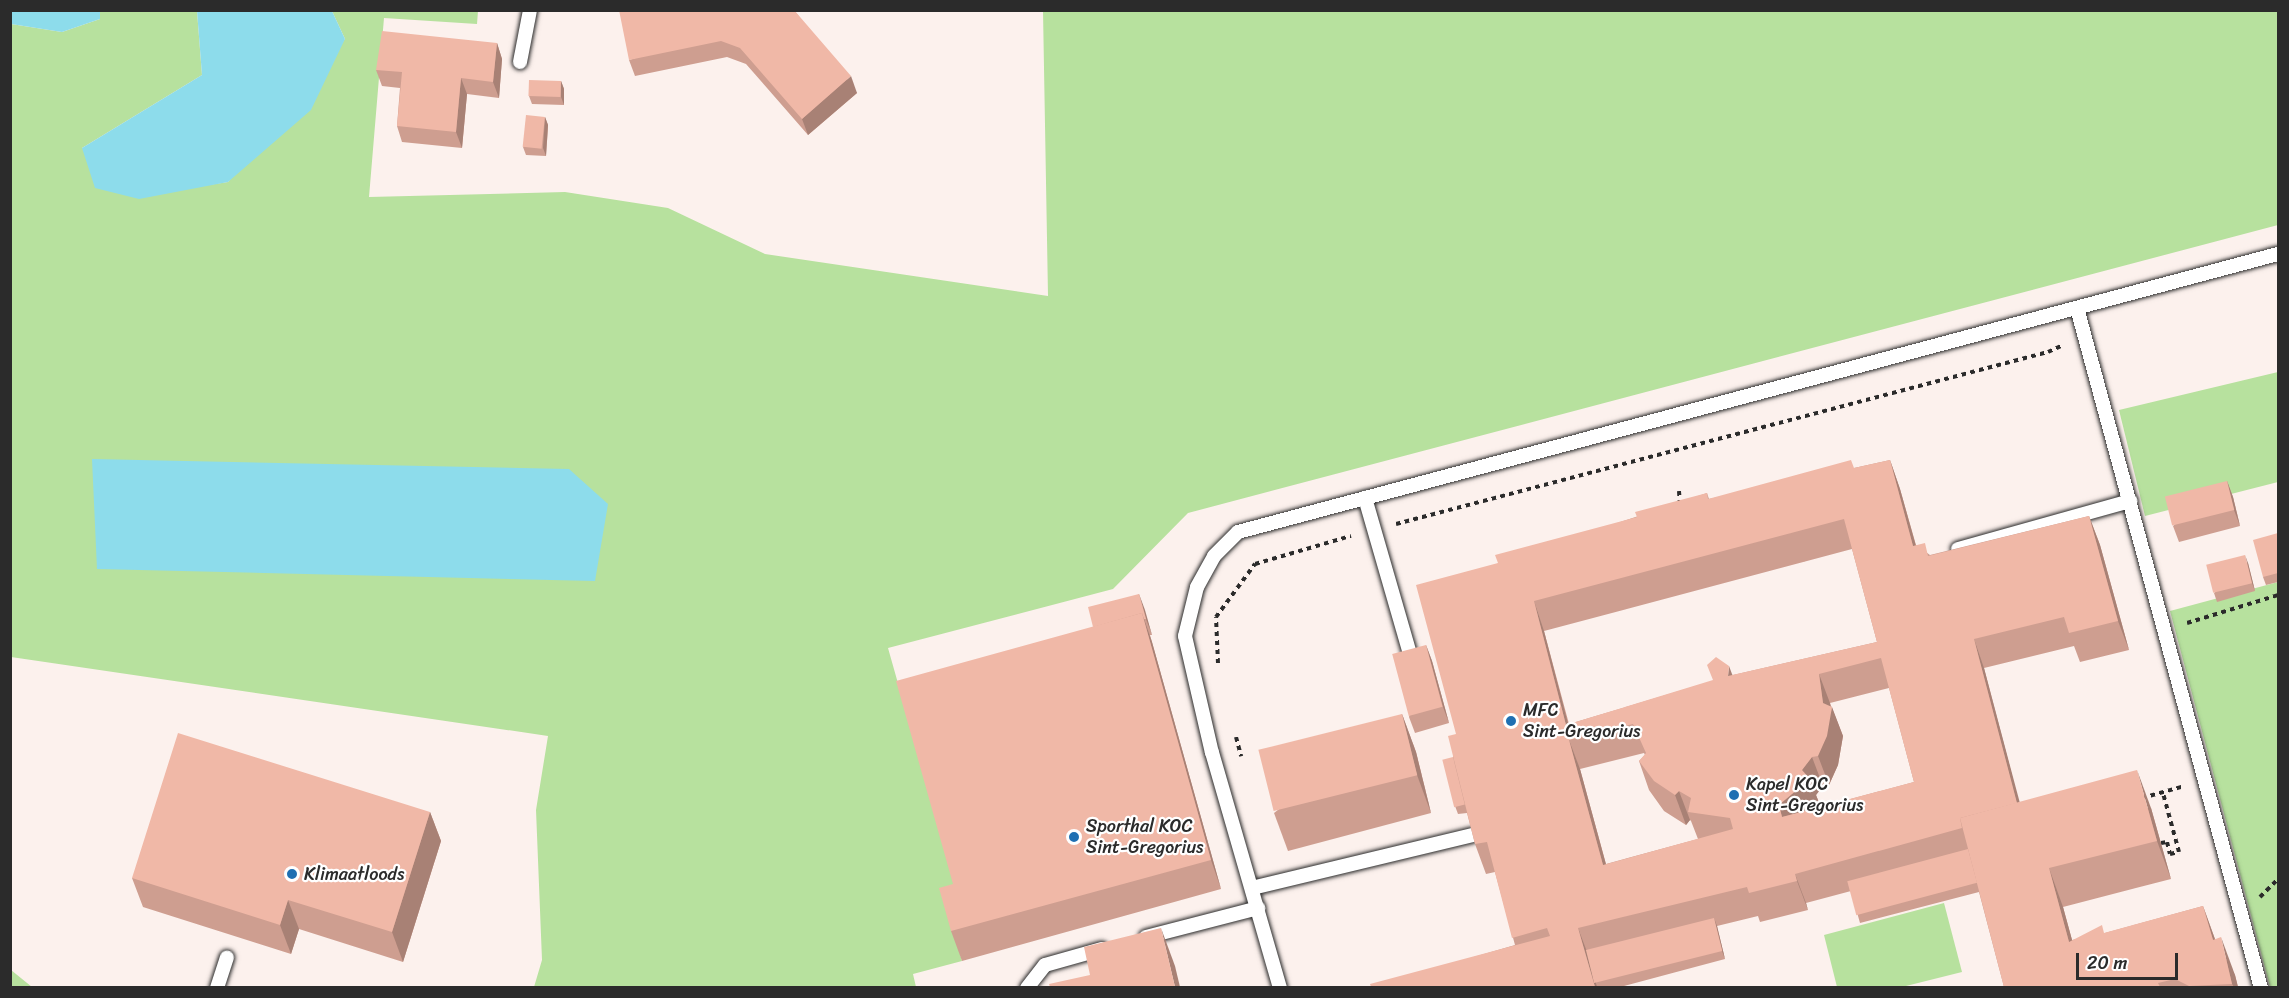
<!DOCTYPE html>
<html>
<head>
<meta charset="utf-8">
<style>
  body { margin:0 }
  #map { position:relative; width:2289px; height:998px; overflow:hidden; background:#fcf1ed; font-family:Sriracha,sans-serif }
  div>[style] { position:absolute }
  .green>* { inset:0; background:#b7e19e }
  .water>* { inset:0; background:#8ddceb }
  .path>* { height:4px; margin-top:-2px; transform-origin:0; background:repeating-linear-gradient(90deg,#2b2b2b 0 4.5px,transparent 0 9px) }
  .roads { filter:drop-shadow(0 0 2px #2b2b2b) drop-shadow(0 0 2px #2b2b2b) }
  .service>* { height:14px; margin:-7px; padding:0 7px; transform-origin:7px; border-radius:7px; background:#fff }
  .wall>* { inset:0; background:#ce9e90 }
  .shaded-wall>* { inset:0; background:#a88175 }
  .building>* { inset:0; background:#f0b8a7; transform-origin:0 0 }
  .dots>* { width:16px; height:16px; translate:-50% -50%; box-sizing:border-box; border:3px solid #fff; border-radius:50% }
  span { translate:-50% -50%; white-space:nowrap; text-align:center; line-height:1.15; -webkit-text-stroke:4.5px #fff; paint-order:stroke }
  .poi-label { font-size:18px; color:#2b2b2b }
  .left { translate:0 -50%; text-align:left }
  .frame { position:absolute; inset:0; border:12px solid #2b2b2b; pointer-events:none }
  .scale { position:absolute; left:2076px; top:953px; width:102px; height:27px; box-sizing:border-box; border:3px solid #2b2b2b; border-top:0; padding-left:8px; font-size:18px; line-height:21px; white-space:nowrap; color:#2b2b2b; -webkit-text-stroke:4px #fff; paint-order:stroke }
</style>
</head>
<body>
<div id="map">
  <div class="green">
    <i style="clip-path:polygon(100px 11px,197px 11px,202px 75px,82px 148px,188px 188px,228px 182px,345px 39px,332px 11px,478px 11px,477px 24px,384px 18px,369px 197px,565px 192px,668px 208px,765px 254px,1048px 296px,1043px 11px,2278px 11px,2278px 225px,1188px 513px,1113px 589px,888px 648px,963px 913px,950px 917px,962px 961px,913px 974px,916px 987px,534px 987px,542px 960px,536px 810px,548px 736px,11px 657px,11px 24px,62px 32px,100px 19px)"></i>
    <i style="clip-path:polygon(2278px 372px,2278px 482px,2145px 516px,2119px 410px)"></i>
    <i style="clip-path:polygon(2278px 582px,2278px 987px,2270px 987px,2170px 611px)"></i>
    <i style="clip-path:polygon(1944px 903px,1962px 972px,1902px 987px,1837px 987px,1824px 935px)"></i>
    <i style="clip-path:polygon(11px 970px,32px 987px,11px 987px)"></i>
  </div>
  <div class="water">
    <i style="clip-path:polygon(11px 10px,100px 11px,100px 19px,62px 32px,11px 24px)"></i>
    <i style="clip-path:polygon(197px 11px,332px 11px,345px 39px,311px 110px,228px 182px,139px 199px,95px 188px,82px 148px,202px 75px)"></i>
    <i style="clip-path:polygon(92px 459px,569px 469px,608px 504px,595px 581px,97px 569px)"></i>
  </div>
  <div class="path">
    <i style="left:1679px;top:491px;width:15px;rotate:86deg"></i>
    <i style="left:1396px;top:524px;width:674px;rotate:-14.78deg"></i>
    <i style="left:2048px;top:352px;width:17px;rotate:-25deg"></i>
    <i style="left:2187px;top:623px;width:95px;rotate:-17.1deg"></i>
    <i style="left:1218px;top:663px;width:46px;rotate:-92.5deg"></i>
    <i style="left:1216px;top:617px;width:66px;rotate:-53.7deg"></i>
    <i style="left:1255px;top:564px;width:100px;rotate:-16.3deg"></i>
    <i style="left:1236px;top:737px;width:20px;rotate:75deg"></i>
    <i style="left:2142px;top:798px;width:41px;rotate:-15.8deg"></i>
    <i style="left:2161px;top:843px;width:6px;rotate:-9deg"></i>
    <i style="left:2167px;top:842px;width:12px;rotate:76deg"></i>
    <i style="left:2170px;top:854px;width:9px;rotate:-13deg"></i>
    <i style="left:2179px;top:852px;width:61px;rotate:-105.2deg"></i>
    <i style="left:2260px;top:897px;width:25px;rotate:-45deg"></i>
  </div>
  <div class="roads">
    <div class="service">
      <i style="left:520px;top:62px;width:53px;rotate:-79.1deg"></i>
      <i style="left:2077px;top:308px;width:704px;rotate:74.86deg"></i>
      <i style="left:1365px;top:498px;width:166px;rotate:73.9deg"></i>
      <i style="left:1958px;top:549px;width:179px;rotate:-15.6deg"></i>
      <i style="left:1252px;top:888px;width:227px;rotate:-13.5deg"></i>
      <i style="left:1146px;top:937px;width:116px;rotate:-14.5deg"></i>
      <i style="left:217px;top:988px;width:32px;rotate:-72deg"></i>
      <i style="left:1027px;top:988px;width:29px;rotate:-52deg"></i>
      <i style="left:1045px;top:965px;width:59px;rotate:-15.7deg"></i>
      <i style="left:1280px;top:988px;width:245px;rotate:-106.1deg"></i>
      <i style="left:1212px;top:753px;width:120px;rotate:-103deg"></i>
      <i style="left:1185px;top:636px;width:50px;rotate:-76.2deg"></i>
      <i style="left:1197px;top:587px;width:35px;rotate:-61deg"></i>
      <i style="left:1214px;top:556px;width:34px;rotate:-45deg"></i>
      <i style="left:1238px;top:532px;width:1077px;rotate:-14.97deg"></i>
    </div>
  </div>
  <div class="wall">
    <i style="clip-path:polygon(794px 10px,857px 93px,808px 135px,746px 64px,727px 57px,635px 76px,629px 60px)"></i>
    <i style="clip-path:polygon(497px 43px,502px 59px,499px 98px,467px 94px,462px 148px,402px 142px,397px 126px,400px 88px,382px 86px,376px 70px)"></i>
    <i style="clip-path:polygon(561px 81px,564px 89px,564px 105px,532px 104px,529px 96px)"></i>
    <i style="clip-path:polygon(545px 117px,548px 125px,546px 156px,526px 155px,523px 147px)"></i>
    <i style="clip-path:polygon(evenodd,1890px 460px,1900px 489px,1916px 545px,1930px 555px,2089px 516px,2100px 545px,2129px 650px,2080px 662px,2074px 646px,1984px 668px,2019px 802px,2151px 808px,2171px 879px,2063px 907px,2072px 940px,2105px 933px,2203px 906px,2215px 939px,2235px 975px,2238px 987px,2004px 987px,1979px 892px,1860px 923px,1851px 891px,1806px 903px,1808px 910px,1760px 922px,1758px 916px,1717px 926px,1725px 959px,1620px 987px,1371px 987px,1515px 945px,1495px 872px,1486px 874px,1475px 844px,1467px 813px,1458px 814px,1455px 806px,1453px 757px,1456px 734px,1498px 563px,1707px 493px,1709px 499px,1854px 468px,1890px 460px,1852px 549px,1877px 642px,1733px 675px,1569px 724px,1544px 631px,1852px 549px,1890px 460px,1889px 688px,1914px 782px,1821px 807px,1816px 795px,1823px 786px,1829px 785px,1838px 765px,1843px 736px,1830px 703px,1889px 688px,1890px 460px,1644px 753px,1645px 755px,1639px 761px,1649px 790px,1664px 811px,1686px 825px,1690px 820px,1691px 821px,1698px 839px,1606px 864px,1580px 769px,1644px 753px)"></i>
    <i style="clip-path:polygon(2227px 481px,2233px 497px,2240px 526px,2179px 542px,2173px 526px)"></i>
    <i style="clip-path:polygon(2278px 533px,2278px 582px,2266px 585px,2263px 577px)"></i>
    <i style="clip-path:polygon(2248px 563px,2255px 591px,2217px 602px,2214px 593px)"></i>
    <i style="clip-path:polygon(1139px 594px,1152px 635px,1150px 635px,1221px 889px,962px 961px,951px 931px,953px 884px,1093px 627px)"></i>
    <i style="clip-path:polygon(1426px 645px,1432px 661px,1449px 723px,1415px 733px,1409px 717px)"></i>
    <i style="clip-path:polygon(1402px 714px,1416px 752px,1431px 813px,1288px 851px,1274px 813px)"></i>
    <i style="clip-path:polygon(430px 812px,441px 841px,403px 962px,299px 929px,291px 954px,143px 907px,132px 878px)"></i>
  </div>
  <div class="shaded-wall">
    <i style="clip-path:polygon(497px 43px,502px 59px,499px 98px,493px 82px)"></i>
    <i style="clip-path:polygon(851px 76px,857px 93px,808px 135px,802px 119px)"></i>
    <i style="clip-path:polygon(461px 78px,467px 94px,462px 148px,456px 132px)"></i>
    <i style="clip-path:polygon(561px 81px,564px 89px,564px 105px,561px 97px)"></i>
    <i style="clip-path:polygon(545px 117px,548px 125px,546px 156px,543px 148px)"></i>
    <i style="clip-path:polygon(1890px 460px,1900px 489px,1924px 575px,1913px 546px)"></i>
    <i style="clip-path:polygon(2227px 481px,2233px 497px,2240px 526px,2234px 510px)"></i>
    <i style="clip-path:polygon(2089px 516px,2100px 545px,2129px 650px,2118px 621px)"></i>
    <i style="clip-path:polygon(2245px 555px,2248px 563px,2255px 591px,2252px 583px)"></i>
    <i style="clip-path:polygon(1139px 594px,1145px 610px,1152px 635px,1146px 619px)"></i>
    <i style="clip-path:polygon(1534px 601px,1544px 631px,1572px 739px,1566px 725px)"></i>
    <i style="clip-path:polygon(1142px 613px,1152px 642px,1221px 889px,1211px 860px)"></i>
    <i style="clip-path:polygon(1974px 639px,1984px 668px,2030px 841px,2019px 812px)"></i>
    <i style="clip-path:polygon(1426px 645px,1432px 661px,1449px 723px,1443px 707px)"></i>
    <i style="clip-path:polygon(1729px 666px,1740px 695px,1728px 676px)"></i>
    <i style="clip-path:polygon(1819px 674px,1830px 703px,1831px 712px,1832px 707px,1843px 736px,1838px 765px,1829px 785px,1818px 756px,1823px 703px)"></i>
    <i style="clip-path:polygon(1402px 714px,1416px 752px,1431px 813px,1417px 775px)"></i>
    <i style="clip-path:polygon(1569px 740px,1580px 769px,1614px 894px,1603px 865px)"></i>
    <i style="clip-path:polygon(1812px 757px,1823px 786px,1816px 795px,1821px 808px,1782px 817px,1779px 805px,1802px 770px)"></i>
    <i style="clip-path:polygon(2137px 770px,2151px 808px,2171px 879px,2157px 841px)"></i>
    <i style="clip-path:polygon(1679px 791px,1690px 820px,1686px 825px,1675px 795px)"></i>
    <i style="clip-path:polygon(430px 812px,441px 841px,403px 962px,392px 932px)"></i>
    <i style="clip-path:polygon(2049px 868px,2063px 907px,2083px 980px,2069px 942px)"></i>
    <i style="clip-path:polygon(1795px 874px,1806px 903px,1808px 910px,1797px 881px)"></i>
    <i style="clip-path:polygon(288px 900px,299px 929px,291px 954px,280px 925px)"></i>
    <i style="clip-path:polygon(2203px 906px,2217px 945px,2213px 940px)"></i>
    <i style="clip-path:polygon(1714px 918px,1717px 926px,1725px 959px,1722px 951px)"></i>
    <i style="clip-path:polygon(1161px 928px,1175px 966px,1180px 987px,1175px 987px)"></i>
    <i style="clip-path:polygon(1578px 928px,1589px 957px,1597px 987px,1595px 987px)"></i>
    <i style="clip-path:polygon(2221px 937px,2235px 975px,2238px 987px,2234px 987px,2232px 984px)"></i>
  </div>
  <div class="building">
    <i style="clip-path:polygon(619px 10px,794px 10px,851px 76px,802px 119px,740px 48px,721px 41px,629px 60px)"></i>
    <i style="clip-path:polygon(382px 31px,497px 43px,493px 82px,461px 78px,456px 132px,397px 126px,402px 72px,376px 70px)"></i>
    <i style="left:529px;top:80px;width:32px;height:16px;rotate:2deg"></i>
    <i style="left:526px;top:115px;width:19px;height:32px;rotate:6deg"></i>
    <i style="clip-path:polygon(evenodd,1851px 460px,1854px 468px,1890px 460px,1913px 546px,1925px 543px,1928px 556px,2089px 516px,2118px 621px,2069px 633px,2064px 617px,1974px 639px,2017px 803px,1960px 818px,1962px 828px,1795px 874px,1797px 881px,1749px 893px,1747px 887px,1578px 928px,1595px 987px,1371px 987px,1370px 984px,1550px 936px,1547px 928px,1512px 938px,1487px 842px,1475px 844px,1448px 736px,1456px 734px,1416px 585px,1498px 563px,1495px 555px,1637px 517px,1635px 512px,1707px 493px,1708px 499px,1851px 460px,1844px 519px,1877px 642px,1728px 676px,1729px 666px,1716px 657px,1707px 665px,1713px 680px,1566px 725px,1534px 601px,1844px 519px,1851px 460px,1881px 658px,1914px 782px,1782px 817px,1779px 805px,1810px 779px,1802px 770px,1812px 757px,1818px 756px,1827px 736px,1832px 707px,1823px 703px,1819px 674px,1881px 658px,1851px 460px,1633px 724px,1646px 753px,1639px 761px,1654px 781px,1675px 795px,1679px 791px,1691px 798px,1688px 812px,1730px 818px,1733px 829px,1603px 865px,1569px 740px,1633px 724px)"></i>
    <i style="left:2227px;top:481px;width:30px;height:64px;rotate:76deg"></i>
    <i style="clip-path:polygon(2278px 533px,2278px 573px,2263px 577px,2253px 540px)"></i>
    <i style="left:2245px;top:555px;width:29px;height:40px;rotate:76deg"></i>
    <i style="clip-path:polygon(1139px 594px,1146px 619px,1144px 619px,1142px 613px,1093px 627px,1088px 607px)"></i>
    <i style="clip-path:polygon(1142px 613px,1211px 860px,951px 931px,939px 888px,953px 884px,896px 681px)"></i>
    <i style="left:1426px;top:645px;width:64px;height:35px;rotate:75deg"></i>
    <i style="left:1402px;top:714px;width:63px;height:148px;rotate:76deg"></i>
    <i style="clip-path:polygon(178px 733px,430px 812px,392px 932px,288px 900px,280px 925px,132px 878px)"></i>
    <i style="left:1453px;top:757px;width:49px;height:11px;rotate:76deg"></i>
    <i style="clip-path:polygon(2137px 770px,2157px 841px,2049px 868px,2069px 942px,2102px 925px,2104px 933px,2203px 906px,2213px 940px,2221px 937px,2232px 984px,2189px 986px,2175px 979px,2158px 983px,2160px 987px,2004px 987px,1960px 818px)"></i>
    <i style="left:1968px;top:849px;width:35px;height:125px;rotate:75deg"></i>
    <i style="left:1714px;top:918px;width:34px;height:132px;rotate:76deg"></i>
    <i style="clip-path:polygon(1161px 928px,1175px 987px,1050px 987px,1049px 984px,1090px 975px,1084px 947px)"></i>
  </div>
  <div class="dots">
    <i style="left:1511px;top:721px;background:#1f6fb2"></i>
    <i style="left:1734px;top:795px;background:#1f6fb2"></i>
    <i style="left:1074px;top:837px;background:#1f6fb2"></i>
    <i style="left:292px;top:874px;background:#1f6fb2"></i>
  </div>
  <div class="poi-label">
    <span class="left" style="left:1523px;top:721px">MFC<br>Sint-Gregorius</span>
    <span class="left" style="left:1746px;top:795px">Kapel KOC<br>Sint-Gregorius</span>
    <span class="left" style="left:1086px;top:837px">Sporthal KOC<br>Sint-Gregorius</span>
    <span class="left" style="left:304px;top:874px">Klimaatloods</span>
  </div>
  <div class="frame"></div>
  <div class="scale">20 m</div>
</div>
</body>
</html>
